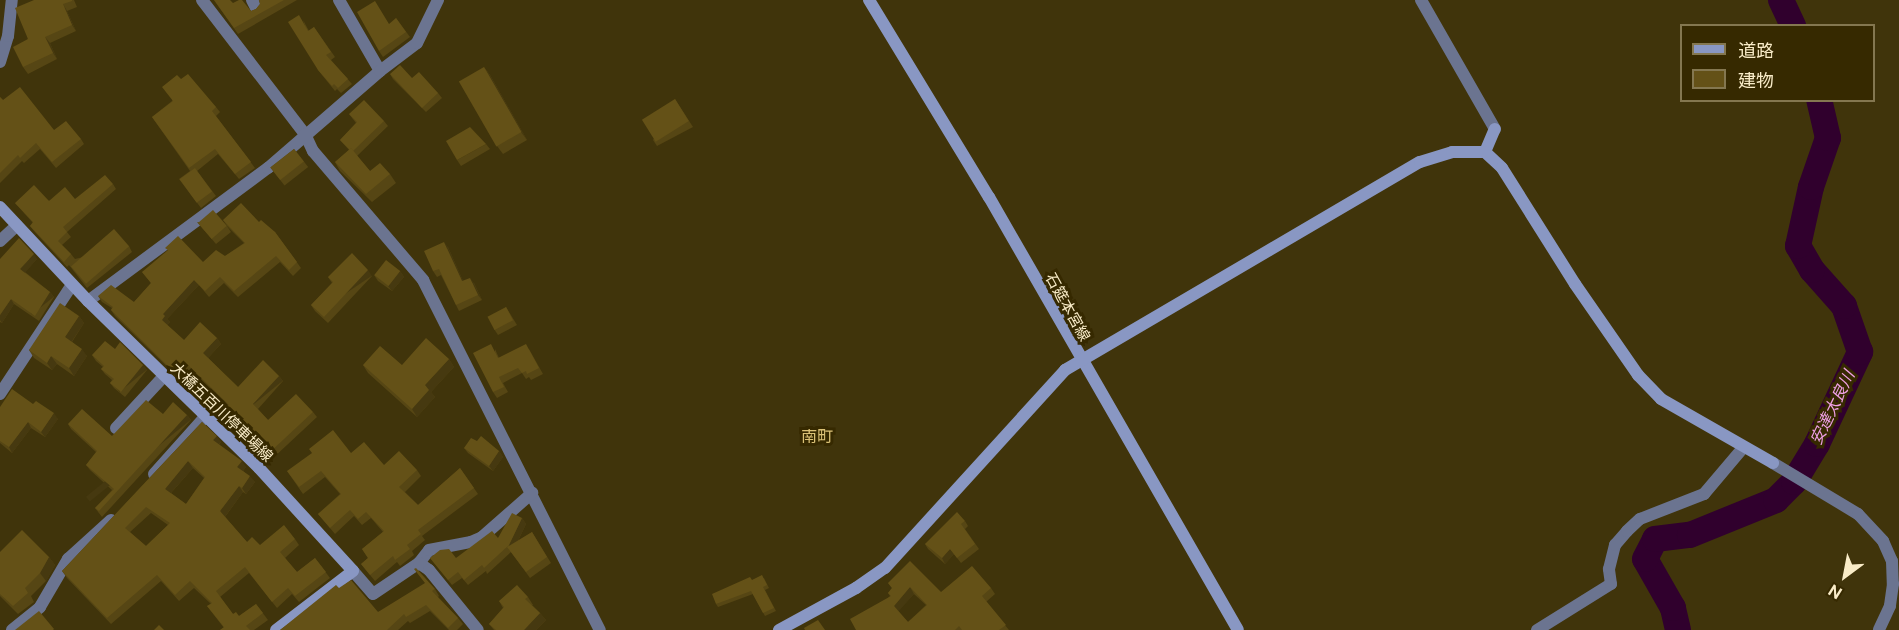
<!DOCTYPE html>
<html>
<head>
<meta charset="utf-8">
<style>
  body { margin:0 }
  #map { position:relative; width:1899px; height:630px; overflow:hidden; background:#40340b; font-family:"Public Sans","Noto Sans JP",sans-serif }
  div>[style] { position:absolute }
  .river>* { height:26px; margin:-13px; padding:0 13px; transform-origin:13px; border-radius:13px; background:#30002d }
  .street>* { height:12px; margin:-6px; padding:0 6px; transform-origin:6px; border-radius:6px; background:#6b7490 }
  .secondary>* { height:12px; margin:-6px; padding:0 6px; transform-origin:6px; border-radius:6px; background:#8997c3 }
  .wall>* { inset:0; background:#564614; transform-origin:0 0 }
  .shaded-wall>* { inset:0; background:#463910; transform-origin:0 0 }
  .building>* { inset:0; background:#645117; transform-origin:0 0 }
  span { translate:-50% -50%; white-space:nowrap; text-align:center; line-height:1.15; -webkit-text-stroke:6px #362900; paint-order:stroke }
  .street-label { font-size:15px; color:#f9ecc8 }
  .water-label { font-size:16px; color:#f0a0e6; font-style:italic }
  .neighbourhood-label { font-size:16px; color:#dac176 }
  .legend { position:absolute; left:1680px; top:24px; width:195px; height:78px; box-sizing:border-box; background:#362900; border:2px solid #847750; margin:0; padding:8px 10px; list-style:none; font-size:18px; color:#f9ecc8 }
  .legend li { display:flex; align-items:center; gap:12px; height:30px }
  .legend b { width:30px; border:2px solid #847750 }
  .north { position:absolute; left:1815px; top:546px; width:60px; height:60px; -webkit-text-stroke:4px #362900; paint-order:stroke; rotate:212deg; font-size:16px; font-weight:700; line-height:24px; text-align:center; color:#f9ecc8 }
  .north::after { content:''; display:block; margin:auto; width:21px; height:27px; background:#f9ecc8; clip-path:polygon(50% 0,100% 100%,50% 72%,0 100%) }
</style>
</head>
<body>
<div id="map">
  <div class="river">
    <i style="left:1781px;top:0;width:29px;rotate:65deg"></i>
    <i style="left:1678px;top:630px;width:23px;rotate:-103deg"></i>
    <i style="left:1673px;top:608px;width:56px;rotate:-119.7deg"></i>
    <i style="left:1645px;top:559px;width:22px;rotate:-63deg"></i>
    <i style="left:1655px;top:539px;width:35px;rotate:-7deg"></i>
    <i style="left:1690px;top:535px;width:93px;rotate:-22.1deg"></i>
    <i style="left:1776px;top:500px;width:25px;rotate:-45deg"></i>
    <i style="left:1794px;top:482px;width:44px;rotate:-58.8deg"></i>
    <i style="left:1817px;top:444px;width:102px;rotate:-64.9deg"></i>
    <i style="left:1860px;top:352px;width:49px;rotate:-109.2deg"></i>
    <i style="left:1844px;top:306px;width:48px;rotate:-131.6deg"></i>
    <i style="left:1812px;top:270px;width:28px;rotate:-120deg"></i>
    <i style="left:1798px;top:246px;width:60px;rotate:-77.6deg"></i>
    <i style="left:1811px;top:187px;width:52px;rotate:-70.9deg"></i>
    <i style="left:1828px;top:138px;width:39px;rotate:-103deg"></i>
  </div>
  <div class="street">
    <i style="left:202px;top:0;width:169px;rotate:52.5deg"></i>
    <i style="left:305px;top:134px;width:19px;rotate:65deg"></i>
    <i style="left:313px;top:151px;width:170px;rotate:49.5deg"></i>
    <i style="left:423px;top:280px;width:392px;rotate:63.2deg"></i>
    <i style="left:252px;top:0;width:9px;rotate:63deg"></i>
    <i style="left:339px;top:0;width:82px;rotate:60deg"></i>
    <i style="left:1421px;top:0;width:149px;rotate:60.2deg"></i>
    <i style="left:0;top:62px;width:27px;rotate:-73deg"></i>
    <i style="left:8px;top:36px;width:36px;rotate:-84deg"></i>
    <i style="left:0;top:241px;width:23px;rotate:-43deg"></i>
    <i style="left:88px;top:301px;width:224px;rotate:-36.5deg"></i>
    <i style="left:268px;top:168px;width:148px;rotate:-40.9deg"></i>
    <i style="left:380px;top:71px;width:46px;rotate:-37.1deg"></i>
    <i style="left:417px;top:43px;width:48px;rotate:-64deg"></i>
    <i style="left:0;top:394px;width:131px;rotate:-56.6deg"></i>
    <i style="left:116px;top:428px;width:71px;rotate:-47.3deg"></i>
    <i style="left:1773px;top:463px;width:99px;rotate:31deg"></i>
    <i style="left:1858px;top:514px;width:37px;rotate:47deg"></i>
    <i style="left:1883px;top:541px;width:22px;rotate:66deg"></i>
    <i style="left:1892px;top:561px;width:23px;rotate:88deg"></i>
    <i style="left:1893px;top:584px;width:22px;rotate:98deg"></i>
    <i style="left:1890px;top:606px;width:26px;rotate:115deg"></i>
    <i style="left:154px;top:474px;width:76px;rotate:-48.2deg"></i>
    <i style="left:419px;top:563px;width:16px;rotate:-52deg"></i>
    <i style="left:429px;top:550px;width:43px;rotate:-10.8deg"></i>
    <i style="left:471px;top:542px;width:12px;rotate:-24deg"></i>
    <i style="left:482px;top:537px;width:67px;rotate:-41.3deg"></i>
    <i style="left:353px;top:571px;width:30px;rotate:49deg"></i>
    <i style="left:373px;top:594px;width:55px;rotate:-34deg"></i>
    <i style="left:419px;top:563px;width:12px;rotate:35deg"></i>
    <i style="left:429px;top:570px;width:77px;rotate:50.8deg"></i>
    <i style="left:12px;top:630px;width:36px;rotate:-39deg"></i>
    <i style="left:40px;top:607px;width:56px;rotate:-59.7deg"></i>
    <i style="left:68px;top:559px;width:58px;rotate:-42.2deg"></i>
    <i style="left:1537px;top:630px;width:87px;rotate:-31.9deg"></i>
    <i style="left:1611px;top:584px;width:15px;rotate:-98deg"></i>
    <i style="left:1609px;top:569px;width:25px;rotate:-76deg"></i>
    <i style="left:1615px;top:545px;width:18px;rotate:-49deg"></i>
    <i style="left:1627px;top:531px;width:18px;rotate:-43deg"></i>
    <i style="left:1640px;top:519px;width:69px;rotate:-21.3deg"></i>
    <i style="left:1704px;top:494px;width:60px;rotate:-49.7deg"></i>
  </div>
  <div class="secondary">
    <i style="left:869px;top:0;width:231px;rotate:58.7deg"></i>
    <i style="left:989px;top:197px;width:499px;rotate:60.1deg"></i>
    <i style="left:1485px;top:152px;width:25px;rotate:-67deg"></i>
    <i style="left:0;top:207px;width:129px;rotate:46.9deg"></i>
    <i style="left:88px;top:301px;width:239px;rotate:44.3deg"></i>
    <i style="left:259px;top:468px;width:139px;rotate:47.6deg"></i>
    <i style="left:353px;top:571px;width:97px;rotate:142.5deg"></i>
    <i style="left:779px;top:630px;width:88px;rotate:-28.6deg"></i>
    <i style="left:856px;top:588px;width:35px;rotate:-35deg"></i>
    <i style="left:885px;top:568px;width:268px;rotate:-47.7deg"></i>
    <i style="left:1065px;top:370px;width:411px;rotate:-30.4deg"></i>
    <i style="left:1420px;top:162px;width:34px;rotate:-17deg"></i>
    <i style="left:1452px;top:152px;width:33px"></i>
    <i style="left:1485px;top:152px;width:23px;rotate:43deg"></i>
    <i style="left:1502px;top:168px;width:137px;rotate:57.8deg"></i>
    <i style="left:1575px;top:284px;width:111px;rotate:55.3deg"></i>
    <i style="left:1638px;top:375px;width:33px;rotate:46deg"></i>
    <i style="left:1661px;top:399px;width:129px;rotate:29.7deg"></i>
  </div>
  <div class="wall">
    <i style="clip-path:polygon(34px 0,74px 0,77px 7px,67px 11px,76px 31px,50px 43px,57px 59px,28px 74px,23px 67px)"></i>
    <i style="clip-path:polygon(214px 0,233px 3px,251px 11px,256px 9px,260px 4px,259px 0,297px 0,238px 34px)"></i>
    <i style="clip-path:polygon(396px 18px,410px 37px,383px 57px,379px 51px)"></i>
    <i style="clip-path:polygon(303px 20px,309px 31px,314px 27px,335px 57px,331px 60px,352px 84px,341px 93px,337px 89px,335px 91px,318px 70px)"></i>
    <i style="clip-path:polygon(484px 67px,490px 75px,527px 140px,503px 154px,497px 146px)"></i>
    <i style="clip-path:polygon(390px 74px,412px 78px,438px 93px,442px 98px,426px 112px,393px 79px)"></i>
    <i style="clip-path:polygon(181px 79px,216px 107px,220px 112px,216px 116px,255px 168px,239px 179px,218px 154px,197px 171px,216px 196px,201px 208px,179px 179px,190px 171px,152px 117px,172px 101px)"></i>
    <i style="clip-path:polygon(0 97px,3px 100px,54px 130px,81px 139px,84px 144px,56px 168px,40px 149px,24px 163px,22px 161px,0 183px)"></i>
    <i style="clip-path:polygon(675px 99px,693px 127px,657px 146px,653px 140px)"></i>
    <i style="clip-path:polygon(349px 114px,384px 121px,388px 126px,357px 156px,370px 171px,390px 174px,396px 183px,372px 202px,340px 171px,335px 162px,349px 150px,340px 140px,356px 123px)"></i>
    <i style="clip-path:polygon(486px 144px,490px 149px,461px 166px,457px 160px)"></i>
    <i style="left:294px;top:149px;width:23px;height:30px;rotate:52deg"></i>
    <i style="clip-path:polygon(113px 184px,116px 189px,67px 232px,71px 237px,62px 245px,71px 254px,75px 259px,129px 246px,132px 252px,87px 288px,69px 265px,67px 267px,34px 231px,30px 226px,33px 223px,15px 203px,75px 199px)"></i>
    <i style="clip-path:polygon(223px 220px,259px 222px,275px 232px,301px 268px,293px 276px,280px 262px,238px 297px,224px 283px,209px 297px,199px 285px,167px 319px,170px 322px,167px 325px,184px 340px,217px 338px,221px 344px,208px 358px,238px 387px,279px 376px,283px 381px,258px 409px,268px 420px,313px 412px,317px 417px,272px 459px,229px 415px,225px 409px,228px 406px,193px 372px,183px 382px,115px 316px,111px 310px,112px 308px,102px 302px,98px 296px,134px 302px,151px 283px,142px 272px,203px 262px,225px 256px,244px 243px,227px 226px)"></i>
    <i style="clip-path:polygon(197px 222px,227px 226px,231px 232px,216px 244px)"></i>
    <i style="clip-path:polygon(448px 247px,463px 281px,474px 283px,482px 300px,459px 311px,441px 275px,437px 277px,433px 271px)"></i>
    <i style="clip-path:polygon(0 259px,37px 259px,25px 272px,50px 292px,54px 297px,39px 321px,14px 304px,2px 323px,0 322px)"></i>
    <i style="clip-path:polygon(400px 271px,404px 277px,392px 291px,378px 281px,374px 275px)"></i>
    <i style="clip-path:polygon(372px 276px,328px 323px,315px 311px,311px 305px,332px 283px,328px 277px)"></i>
    <i style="clip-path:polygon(506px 307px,517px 325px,498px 335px,494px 329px)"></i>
    <i style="clip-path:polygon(79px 316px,84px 323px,72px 342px,87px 356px,74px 376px,57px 364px,52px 370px,34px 358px,29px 350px)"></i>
    <i style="clip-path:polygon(115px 349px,143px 365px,147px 370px,125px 397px,114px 388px,110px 383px,112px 380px,105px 374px,101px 369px,103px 367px,96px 361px,92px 355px)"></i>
    <i style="clip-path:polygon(495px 349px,499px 358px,529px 349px,543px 374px,531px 380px,529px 377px,526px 379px,522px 373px,503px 383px,508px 392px,497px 398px,493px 392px)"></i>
    <i style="clip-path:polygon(449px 359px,454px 367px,431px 392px,435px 397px,417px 417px,368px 373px,363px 365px,402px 365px)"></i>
    <i style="clip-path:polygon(33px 404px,58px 419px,45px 437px,31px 428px,12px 453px,0 443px,0 407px)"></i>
    <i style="clip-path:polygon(163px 414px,187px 415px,191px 420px,102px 517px,95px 508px,112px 490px,90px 470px,86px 465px,96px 452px,71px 429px,68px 424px,112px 436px)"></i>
    <i style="clip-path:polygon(evenodd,202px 422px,221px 442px,219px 445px,246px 467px,243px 471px,255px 482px,246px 494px,243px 492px,225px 517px,247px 542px,260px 545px,295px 539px,299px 545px,285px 558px,297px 572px,315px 558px,330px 578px,299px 602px,292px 594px,277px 608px,249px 573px,220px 597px,233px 614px,239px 616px,256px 604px,268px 620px,254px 630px,220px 630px,224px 628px,207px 606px,211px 604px,194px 588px,179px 601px,161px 581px,111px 624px,67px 578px,62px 571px,202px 422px,193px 468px,204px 478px,186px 504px,171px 493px,193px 468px,202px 422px,151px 513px,168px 525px,146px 546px,130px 532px,151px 513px)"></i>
    <i style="clip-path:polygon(477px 441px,499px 451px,503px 457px,493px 471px,468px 453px,464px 448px)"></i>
    <i style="clip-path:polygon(351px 453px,384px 465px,417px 470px,421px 476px,405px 492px,418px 505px,460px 468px,478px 494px,422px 536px,425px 540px,412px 551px,414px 555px,400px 566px,397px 562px,375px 581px,361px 564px,368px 558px,362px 549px,383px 532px,371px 518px,362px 525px,354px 516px,335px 534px,318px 514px,340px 494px,325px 477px,303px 494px,287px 471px)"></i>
    <i style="clip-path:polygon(522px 518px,526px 524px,518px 541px,532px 532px,551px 563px,530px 578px,511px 552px,487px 574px,486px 571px,468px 585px,462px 578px,452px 585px,430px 558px,456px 558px,498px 538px)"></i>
    <i style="clip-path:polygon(965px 521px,968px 526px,965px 529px,979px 549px,961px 563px,954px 554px,945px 564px,928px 549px,925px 544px)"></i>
    <i style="clip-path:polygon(0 552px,49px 557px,55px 565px,46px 581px,31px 596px,34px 602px,18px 614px,0 596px)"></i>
    <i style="clip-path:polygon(764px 578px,769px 588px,765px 590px,776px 611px,765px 616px,753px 594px,718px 607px,716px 604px,752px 580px)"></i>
    <i style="clip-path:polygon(evenodd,888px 583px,941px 592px,991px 588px,995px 594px,986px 602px,1009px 630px,856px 630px,890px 596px,888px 593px,892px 588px,888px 583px,914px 594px,926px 605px,908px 622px,898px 611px,914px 594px)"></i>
    <i style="clip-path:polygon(339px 588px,378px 612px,435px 589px,439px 596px,438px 597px,458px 618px,463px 624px,457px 630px,449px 630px,430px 611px,410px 623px,408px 621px,398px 630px,280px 630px)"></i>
    <i style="clip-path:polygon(528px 597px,533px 605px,532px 605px,540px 613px,546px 620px,536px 630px,494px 630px,489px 624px,503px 608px,499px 601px)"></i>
  </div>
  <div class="shaded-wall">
    <i style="clip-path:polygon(63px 4px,67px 11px,76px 31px,72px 25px)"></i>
    <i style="clip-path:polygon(45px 37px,50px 43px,57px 59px,53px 53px)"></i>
    <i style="clip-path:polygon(484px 67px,490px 75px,527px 140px,521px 132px)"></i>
    <i style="clip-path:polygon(444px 242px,448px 247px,466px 287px,462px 281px)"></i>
    <i style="clip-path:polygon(34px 254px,37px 259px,24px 274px,20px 269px)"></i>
    <i style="left:368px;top:270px;width:7px;height:64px;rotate:56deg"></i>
    <i style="clip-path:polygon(400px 271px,404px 277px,392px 291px,388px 286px)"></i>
    <i style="clip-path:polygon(470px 278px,474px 283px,482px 300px,478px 295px)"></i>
    <i style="clip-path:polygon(194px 280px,199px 285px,167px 319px,170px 322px,166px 326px,162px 320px,163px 314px)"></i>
    <i style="left:50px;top:292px;width:6px;height:28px;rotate:51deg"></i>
    <i style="clip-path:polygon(11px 299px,14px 304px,2px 323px,0 320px,0 315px)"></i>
    <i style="clip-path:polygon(79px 316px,84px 323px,70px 344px,65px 337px)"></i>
    <i style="clip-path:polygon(217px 338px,221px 344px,207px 359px,203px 353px)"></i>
    <i style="clip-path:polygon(82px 349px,87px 356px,74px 376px,69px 368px)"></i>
    <i style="clip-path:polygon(51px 356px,57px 364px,52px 370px,47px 363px)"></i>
    <i style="clip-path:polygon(449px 359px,454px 367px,431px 392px,435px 397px,417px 417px,412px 409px,425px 385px)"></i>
    <i style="left:143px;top:365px;width:6px;height:35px;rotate:51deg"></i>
    <i style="left:279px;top:376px;width:6px;height:38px;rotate:51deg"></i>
    <i style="clip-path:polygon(54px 413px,58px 419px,45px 437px,41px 432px)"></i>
    <i style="left:187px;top:415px;width:6px;height:130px;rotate:51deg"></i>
    <i style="clip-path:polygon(28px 422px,31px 428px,12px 453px,9px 447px)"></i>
    <i style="clip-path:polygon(217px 436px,221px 442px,217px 446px,213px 440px)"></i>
    <i style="clip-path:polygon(499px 451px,503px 457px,493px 471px,489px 466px)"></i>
    <i style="clip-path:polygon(188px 461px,193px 468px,169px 495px,165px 489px)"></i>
    <i style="clip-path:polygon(242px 461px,246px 467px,241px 473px,237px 467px)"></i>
    <i style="clip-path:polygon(250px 476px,255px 482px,246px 494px,242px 488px)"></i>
    <i style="clip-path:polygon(239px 486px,243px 492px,224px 518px,220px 511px)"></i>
    <i style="clip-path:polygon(522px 518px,526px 524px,513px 551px,509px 545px)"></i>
    <i style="clip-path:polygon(950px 549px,954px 554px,945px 564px,942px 558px)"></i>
    <i style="clip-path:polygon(49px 557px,55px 565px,46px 581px,40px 573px)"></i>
    <i style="clip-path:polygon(910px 587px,914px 594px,898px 612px,894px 606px)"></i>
    <i style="clip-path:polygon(540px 613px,546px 620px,536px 630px,524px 630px)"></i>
  </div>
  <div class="building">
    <i style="clip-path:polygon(34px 0,72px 0,72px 1px,63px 4px,72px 25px,45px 37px,53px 53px,23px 67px,13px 47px,28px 39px,15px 8px)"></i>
    <i style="clip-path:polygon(214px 0,230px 0,233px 3px,239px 0,242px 0,251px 11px,256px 9px,260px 4px,259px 0,284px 0,234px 28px)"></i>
    <i style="clip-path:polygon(375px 1px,389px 24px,396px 18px,406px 32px,379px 51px,357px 12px)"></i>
    <i style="clip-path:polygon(299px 15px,308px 31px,314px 27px,331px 52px,326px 55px,348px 79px,338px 88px,334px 84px,332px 86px,318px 70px,288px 22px)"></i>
    <i style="clip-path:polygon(400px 65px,412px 78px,419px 72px,438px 93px,422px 108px,390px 74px)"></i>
    <i style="left:484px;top:67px;width:75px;height:29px;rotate:60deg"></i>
    <i style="clip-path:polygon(188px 74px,216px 107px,212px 111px,251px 162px,235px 174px,215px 149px,189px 168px,152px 117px,173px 101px,162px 87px,177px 75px,181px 79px)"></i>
    <i style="clip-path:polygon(20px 87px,54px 130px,66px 121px,81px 139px,52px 162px,36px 143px,20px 158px,18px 155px,0 173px,0 97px,3px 100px)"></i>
    <i style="left:675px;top:99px;width:26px;height:39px;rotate:58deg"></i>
    <i style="clip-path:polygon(364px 100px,384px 121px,353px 151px,351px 148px,350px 150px,340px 140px,357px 122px,349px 114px)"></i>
    <i style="clip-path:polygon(470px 127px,486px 144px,457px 160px,446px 141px)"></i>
    <i style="clip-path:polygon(351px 148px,370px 171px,380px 163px,390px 174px,366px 194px,335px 162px)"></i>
    <i style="left:294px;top:149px;width:16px;height:30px;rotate:52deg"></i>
    <i style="left:195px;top:168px;width:29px;height:19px;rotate:54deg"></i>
    <i style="clip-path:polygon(105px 175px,113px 184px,63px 227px,67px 232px,58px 241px,71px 254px,64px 262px,30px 226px,33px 222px,15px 203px,34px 185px,49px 201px,65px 187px,75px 199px)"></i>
    <i style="clip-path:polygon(241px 203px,259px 222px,261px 220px,275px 232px,297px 262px,289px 270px,276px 256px,234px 291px,220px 277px,205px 291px,194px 280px,163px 314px,165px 316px,162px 320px,184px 340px,200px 322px,217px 338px,203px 353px,238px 387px,263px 360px,279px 376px,253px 404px,268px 420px,296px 394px,313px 412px,268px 454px,225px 409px,229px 405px,189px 366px,178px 376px,111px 310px,113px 307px,98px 296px,111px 285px,134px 302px,151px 283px,142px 272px,168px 250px,165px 248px,178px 236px,203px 262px,216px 250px,225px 256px,245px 243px,223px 220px)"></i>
    <i style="left:213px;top:210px;width:21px;height:20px;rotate:49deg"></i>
    <i style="left:114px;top:229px;width:23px;height:57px;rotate:49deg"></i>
    <i style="clip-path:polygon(19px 238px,34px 254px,20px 269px,50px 292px,35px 316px,11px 299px,0 315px,0 259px)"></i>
    <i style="clip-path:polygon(444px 242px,462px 281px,470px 278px,478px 295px,456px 305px,439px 269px,433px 271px,424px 251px)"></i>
    <i style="clip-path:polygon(352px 253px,368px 270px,324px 317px,311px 305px,333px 282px,328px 277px)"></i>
    <i style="left:386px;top:260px;width:18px;height:19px;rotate:38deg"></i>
    <i style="clip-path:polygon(60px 303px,79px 316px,65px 337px,82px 349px,69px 368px,51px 356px,47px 363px,29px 350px)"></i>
    <i style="left:506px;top:307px;width:15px;height:21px;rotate:62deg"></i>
    <i style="clip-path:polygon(426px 338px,449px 359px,425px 385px,429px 390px,412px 409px,363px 365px,380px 346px,402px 365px)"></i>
    <i style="clip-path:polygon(105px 341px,115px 349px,120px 342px,143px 365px,121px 392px,110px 383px,114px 379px,101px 369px,104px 366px,92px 355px)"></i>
    <i style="clip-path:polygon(491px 344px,498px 358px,526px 344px,539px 368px,527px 374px,526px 371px,522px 373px,518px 368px,499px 377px,504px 387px,493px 392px,473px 353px)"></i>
    <i style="clip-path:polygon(12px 389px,33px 404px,36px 401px,54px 413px,41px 432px,28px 422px,9px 447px,0 441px,0 407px)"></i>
    <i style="clip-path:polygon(146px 400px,163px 414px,173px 402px,187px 415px,99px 511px,95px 508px,114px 489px,86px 465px,97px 451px,68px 424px,82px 409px,112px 436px)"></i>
    <i style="clip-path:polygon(evenodd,202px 422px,217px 436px,213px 440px,242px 461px,237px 467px,250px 476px,242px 488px,239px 486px,220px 511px,247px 542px,252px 537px,260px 545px,284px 525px,295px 539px,280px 552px,297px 572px,315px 558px,326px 572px,295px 596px,288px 588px,272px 602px,245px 567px,216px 591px,233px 614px,236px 612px,239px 616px,256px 604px,263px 613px,246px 626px,250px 630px,220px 630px,224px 627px,207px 606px,212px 603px,190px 581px,175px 595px,157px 575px,107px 618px,62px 571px,202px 422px,188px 461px,205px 477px,186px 504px,165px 489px,188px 461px,202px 422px,146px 507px,170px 523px,146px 546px,125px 528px,146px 507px)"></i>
    <i style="clip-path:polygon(333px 430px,351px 453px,364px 442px,384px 465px,399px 451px,417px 470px,399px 487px,418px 505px,460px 468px,474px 488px,418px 530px,421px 534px,407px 545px,410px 549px,395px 560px,393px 556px,370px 575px,361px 564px,368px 558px,362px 549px,384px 531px,366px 512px,358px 519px,350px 510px,330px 528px,318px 514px,341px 494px,321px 471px,299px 487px,287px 471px,312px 453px,309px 449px)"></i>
    <i style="clip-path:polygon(481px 436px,499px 451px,489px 466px,464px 448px,471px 438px,477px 441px)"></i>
    <i style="clip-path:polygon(957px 512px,965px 521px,961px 524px,975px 544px,957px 558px,950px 549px,942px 558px,925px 544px)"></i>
    <i style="clip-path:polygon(512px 513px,522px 518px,509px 545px,484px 568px,482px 565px,464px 580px,458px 572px,448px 580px,430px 558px,440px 550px,449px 549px,456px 558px,492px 531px,498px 538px)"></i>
    <i style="clip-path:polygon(22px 530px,49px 557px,40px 573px,25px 588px,28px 593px,13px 606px,0 594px,0 552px)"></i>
    <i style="clip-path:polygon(532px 532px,547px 557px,526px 572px,507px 547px)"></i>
    <i style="clip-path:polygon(evenodd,910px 561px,941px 592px,972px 566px,991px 588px,982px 596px,1006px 625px,999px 630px,962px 630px,959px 626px,955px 630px,856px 630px,850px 619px,891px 596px,888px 593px,892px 588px,888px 583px,910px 561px,910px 587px,927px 605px,908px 622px,894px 606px,910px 587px)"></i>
    <i style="clip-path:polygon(416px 568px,435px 589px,432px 591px,458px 618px,448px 628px,426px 605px,406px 617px,404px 614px,387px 630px,280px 630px,336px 585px,339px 588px,351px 580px,378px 612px,425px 583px,414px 569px)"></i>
    <i style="clip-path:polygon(762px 575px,767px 585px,763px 587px,774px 608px,763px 613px,751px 591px,716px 604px,712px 594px,750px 577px,752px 580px)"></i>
    <i style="clip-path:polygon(517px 585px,528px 597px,525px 599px,540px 613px,524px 630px,496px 630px,489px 624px,504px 607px,499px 601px)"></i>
    <i style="clip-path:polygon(39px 611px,54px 629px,53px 630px,15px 630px)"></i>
    <i style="clip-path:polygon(818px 620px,825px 630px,805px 630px,804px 628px)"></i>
    <i style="clip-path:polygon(159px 625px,164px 630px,154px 630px)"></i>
  </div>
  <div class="street-label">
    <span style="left:1068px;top:307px;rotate:61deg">石筵本宮線</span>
    <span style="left:222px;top:412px;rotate:44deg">大橋五百川停車場線</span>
  </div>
  <div class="water-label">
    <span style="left:1833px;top:408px;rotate:-64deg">安達太良川</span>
  </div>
  <div class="neighbourhood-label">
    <span style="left:817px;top:437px">南町</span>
  </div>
  <ul class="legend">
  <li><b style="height:8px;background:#8997c3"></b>道路</li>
  <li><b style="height:16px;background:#645117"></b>建物</li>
  </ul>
  <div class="north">N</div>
</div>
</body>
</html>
